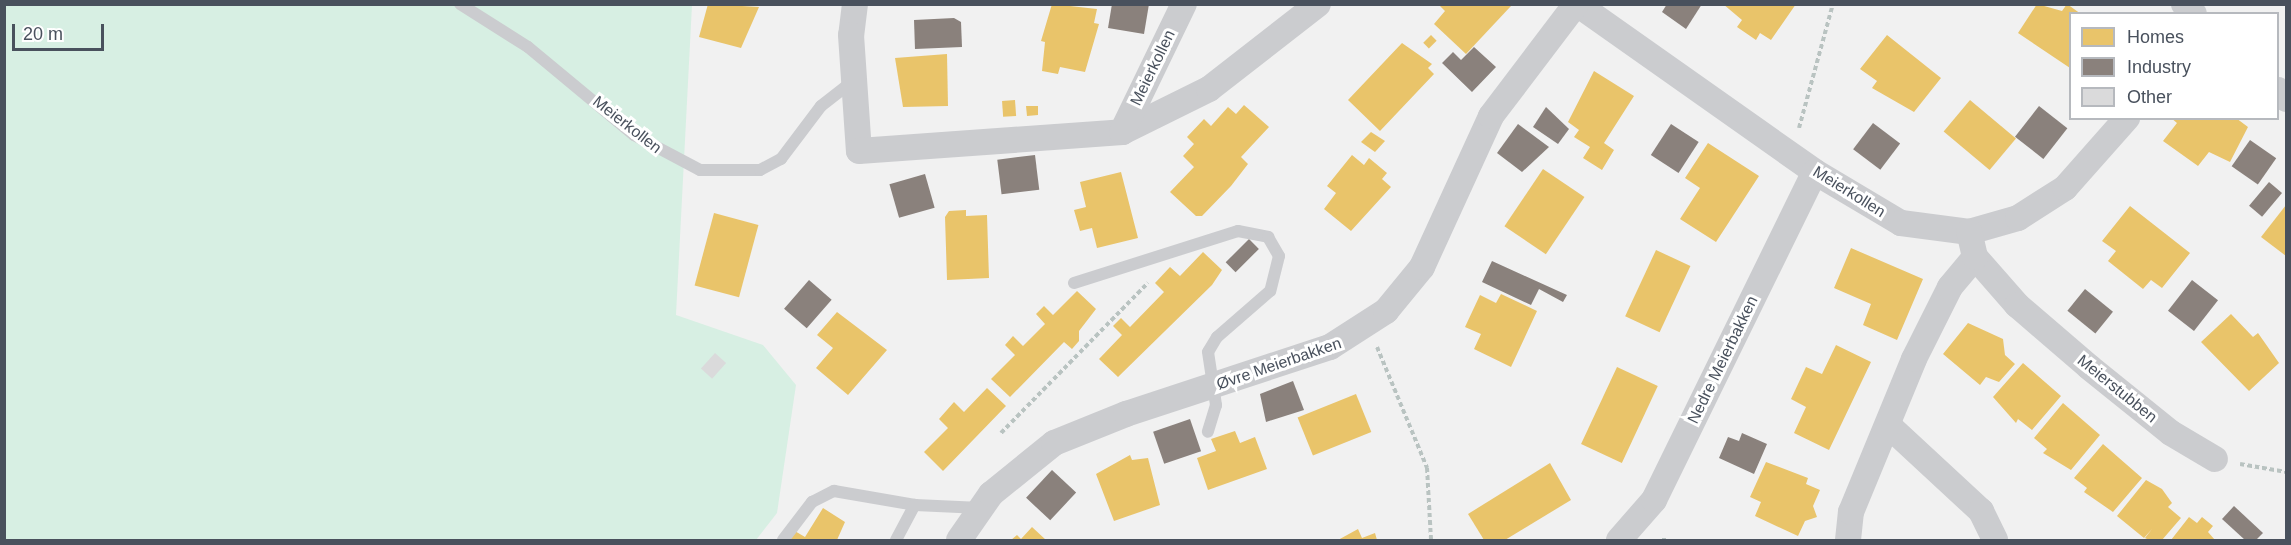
<!DOCTYPE html>
<html>
<head>
<meta charset="utf-8">
<style>
  body { margin:0 }
  #map { position:relative; width:2291px; height:545px; overflow:hidden; background:#f1f1f1; font-family:Arial,sans-serif }
  div>[style] { position:absolute }
  .green>* { inset:0; background:#d7efe3 }
  .homes>* { inset:0; background:#e9c46a; transform-origin:0 0 }
  .industry>* { inset:0; background:#8a817c; transform-origin:0 0 }
  .building>* { inset:0; background:#dadadb; transform-origin:0 0 }
  .path>* { height:4px; margin-top:-2px; transform-origin:0; background:repeating-linear-gradient(90deg,#b9c3c1 0 4.5px,transparent 0 7.5px) }
  .service>* { height:12px; margin:-6px; padding:0 6px; transform-origin:6px; border-radius:6px; background:#cbcccf }
  .minor>* { height:26px; margin:-13px; padding:0 13px; transform-origin:13px; border-radius:13px; background:#cbcccf }
  span { translate:-50% -50%; white-space:nowrap; text-align:center; line-height:1.15; -webkit-text-stroke:6px #fff; paint-order:stroke }
  .street-label { font-size:16px; color:#49515d }
  .frame { position:absolute; inset:0; border:6px solid #49515d; pointer-events:none }
  .legend { position:absolute; left:2069px; top:12px; width:210px; height:108px; box-sizing:border-box; background:#fff; border:2px solid #b6b9be; margin:0; padding:8px 10px; list-style:none; font-size:18px; color:#49515d }
  .legend li { display:flex; align-items:center; gap:12px; height:30px }
  .legend b { width:30px; border:2px solid #b6b9be }
  .scale { position:absolute; left:12px; top:24px; width:92px; height:27px; box-sizing:border-box; border:3px solid #49515d; border-top:0; padding-left:8px; font-size:18px; line-height:21px; white-space:nowrap; color:#49515d; -webkit-text-stroke:4px #fff; paint-order:stroke }
</style>
</head>
<body>
<div id="map">
  <div class="green">
    <i style="clip-path:polygon(4px 5px,692px 5px,676px 315px,763px 345px,796px 385px,777px 513px,756px 540px,5px 540px)"></i>
  </div>
  <div class="homes">
    <i style="clip-path:polygon(708px 4px,759px 7px,741px 48px,699px 37px)"></i>
    <i style="clip-path:polygon(1052px 4px,1097px 9px,1094px 23px,1099px 24px,1085px 72px,1060px 67px,1058px 74px,1042px 71px,1045px 42px,1041px 41px)"></i>
    <i style="clip-path:polygon(1438px 4px,1510px 4px,1511px 6px,1466px 54px,1434px 24px,1445px 11px)"></i>
    <i style="clip-path:polygon(1723px 4px,1796px 4px,1771px 40px,1760px 33px,1756px 40px,1737px 27px,1742px 20px)"></i>
    <i style="clip-path:polygon(2037px 4px,2062px 11px,2067px 4px,2081px 14px,2070px 14px,2070px 68px,2018px 33px)"></i>
    <i style="left:1431px;top:35px;width:8px;height:11px;rotate:45deg"></i>
    <i style="clip-path:polygon(1887px 35px,1941px 78px,1914px 112px,1872px 88px,1877px 81px,1860px 69px)"></i>
    <i style="clip-path:polygon(1402px 43px,1432px 64px,1428px 68px,1434px 74px,1380px 131px,1348px 100px)"></i>
    <i style="clip-path:polygon(947px 54px,948px 106px,903px 107px,895px 58px)"></i>
    <i style="clip-path:polygon(1594px 71px,1634px 96px,1604px 143px,1614px 150px,1602px 170px,1583px 158px,1590px 147px,1574px 137px,1579px 130px,1568px 122px)"></i>
    <i style="left:1015px;top:100px;width:16px;height:13px;rotate:86deg"></i>
    <i style="left:1970px;top:100px;width:60px;height:41px;rotate:40deg"></i>
    <i style="clip-path:polygon(1244px 105px,1269px 127px,1241px 157px,1248px 164px,1231px 186px,1202px 216px,1196px 216px,1170px 192px,1194px 167px,1183px 156px,1194px 144px,1187px 137px,1204px 119px,1211px 126px,1228px 107px,1236px 114px)"></i>
    <i style="clip-path:polygon(1026px 106px,1038px 106px,1038px 115px,1027px 116px)"></i>
    <i style="clip-path:polygon(2171px 118px,2236px 118px,2248px 127px,2230px 162px,2209px 152px,2198px 166px,2163px 141px,2177px 123px)"></i>
    <i style="clip-path:polygon(1371px 132px,1385px 141px,1375px 152px,1361px 142px)"></i>
    <i style="clip-path:polygon(1708px 143px,1759px 176px,1716px 242px,1680px 219px,1700px 188px,1685px 178px)"></i>
    <i style="clip-path:polygon(1352px 155px,1364px 165px,1369px 158px,1387px 173px,1382px 179px,1391px 187px,1351px 231px,1324px 209px,1336px 193px,1327px 186px)"></i>
    <i style="left:1543px;top:169px;width:50px;height:69px;rotate:34deg"></i>
    <i style="clip-path:polygon(1121px 172px,1138px 238px,1097px 248px,1092px 228px,1080px 231px,1074px 210px,1086px 207px,1080px 182px)"></i>
    <i style="clip-path:polygon(2286px 205px,2286px 256px,2261px 237px)"></i>
    <i style="clip-path:polygon(2130px 206px,2190px 253px,2162px 288px,2151px 280px,2143px 289px,2108px 261px,2116px 251px,2102px 241px)"></i>
    <i style="clip-path:polygon(966px 210px,966px 216px,987px 215px,989px 278px,947px 280px,945px 217px,949px 211px)"></i>
    <i style="left:714px;top:213px;width:46px;height:75px;rotate:15deg"></i>
    <i style="clip-path:polygon(1851px 248px,1923px 279px,1897px 340px,1863px 325px,1871px 304px,1834px 288px)"></i>
    <i style="left:1656px;top:250px;width:38px;height:73px;rotate:25deg"></i>
    <i style="clip-path:polygon(1203px 252px,1222px 270px,1212px 285px,1118px 377px,1099px 359px,1122px 335px,1113px 326px,1121px 318px,1130px 327px,1164px 292px,1155px 283px,1170px 267px,1180px 276px)"></i>
    <i style="clip-path:polygon(1077px 291px,1096px 309px,1079px 331px,1079px 341px,1072px 349px,1064px 342px,1010px 397px,991px 379px,1015px 355px,1005px 345px,1013px 336px,1023px 346px,1045px 324px,1036px 314px,1044px 306px,1053px 315px)"></i>
    <i style="clip-path:polygon(1501px 294px,1537px 311px,1511px 367px,1474px 349px,1481px 334px,1465px 327px,1480px 295px,1496px 303px)"></i>
    <i style="clip-path:polygon(837px 312px,887px 350px,848px 395px,816px 368px,833px 348px,817px 335px)"></i>
    <i style="clip-path:polygon(2231px 314px,2253px 337px,2258px 333px,2279px 363px,2249px 391px,2201px 342px)"></i>
    <i style="clip-path:polygon(1968px 323px,2003px 339px,2005px 355px,2015px 364px,1999px 382px,1986px 377px,1980px 385px,1943px 354px)"></i>
    <i style="clip-path:polygon(1836px 345px,1871px 362px,1829px 450px,1794px 433px,1806px 407px,1791px 399px,1806px 367px,1822px 374px)"></i>
    <i style="clip-path:polygon(2023px 363px,2061px 396px,2032px 430px,2018px 419px,2016px 423px,1993px 397px)"></i>
    <i style="left:1617px;top:367px;width:45px;height:85px;rotate:25deg"></i>
    <i style="clip-path:polygon(987px 388px,1006px 406px,943px 471px,924px 452px,948px 428px,939px 419px,954px 402px,964px 412px)"></i>
    <i style="left:1356px;top:394px;width:41px;height:63px;rotate:68deg"></i>
    <i style="clip-path:polygon(2063px 403px,2100px 435px,2071px 470px,2043px 453px,2047px 449px,2034px 438px)"></i>
    <i style="clip-path:polygon(1235px 431px,1240px 443px,1255px 437px,1267px 469px,1208px 490px,1197px 458px,1216px 451px,1211px 439px)"></i>
    <i style="clip-path:polygon(2103px 444px,2142px 478px,2113px 512px,2084px 492px,2087px 488px,2074px 478px)"></i>
    <i style="clip-path:polygon(1130px 455px,1132px 460px,1148px 458px,1160px 505px,1114px 521px,1096px 474px)"></i>
    <i style="clip-path:polygon(1766px 462px,1808px 478px,1806px 484px,1820px 490px,1813px 506px,1817px 517px,1805px 521px,1798px 536px,1755px 516px,1761px 502px,1750px 497px)"></i>
    <i style="clip-path:polygon(1550px 463px,1571px 500px,1505px 540px,1484px 540px,1468px 514px)"></i>
    <i style="clip-path:polygon(2146px 480px,2162px 489px,2172px 503px,2168px 507px,2181px 518px,2162px 540px,2149px 540px,2145px 538px,2152px 529px,2144px 538px,2117px 516px)"></i>
    <i style="clip-path:polygon(823px 508px,845px 522px,837px 540px,787px 540px,793px 530px,805px 537px)"></i>
    <i style="clip-path:polygon(2189px 517px,2197px 523px,2202px 517px,2213px 526px,2208px 532px,2215px 540px,2171px 540px)"></i>
    <i style="clip-path:polygon(1032px 527px,1046px 540px,1011px 540px,1017px 535px,1021px 539px)"></i>
    <i style="clip-path:polygon(1358px 529px,1362px 538px,1375px 533px,1377px 540px,1338px 540px)"></i>
  </div>
  <div class="industry">
    <i style="clip-path:polygon(1112px 4px,1149px 4px,1144px 34px,1108px 28px)"></i>
    <i style="clip-path:polygon(1667px 4px,1702px 4px,1686px 29px,1662px 12px)"></i>
    <i style="clip-path:polygon(954px 18px,961px 22px,962px 47px,915px 49px,914px 20px)"></i>
    <i style="clip-path:polygon(1474px 47px,1496px 67px,1472px 92px,1442px 63px,1453px 52px,1461px 60px)"></i>
    <i style="left:2039px;top:106px;width:36px;height:39px;rotate:38deg"></i>
    <i style="clip-path:polygon(1546px 107px,1569px 129px,1558px 144px,1533px 127px)"></i>
    <i style="left:1873px;top:123px;width:34px;height:33px;rotate:37deg"></i>
    <i style="clip-path:polygon(1518px 124px,1549px 147px,1522px 172px,1497px 153px)"></i>
    <i style="left:1671px;top:124px;width:33px;height:37px;rotate:33deg"></i>
    <i style="left:2250px;top:140px;width:32px;height:32px;rotate:35deg"></i>
    <i style="left:1035px;top:155px;width:35px;height:38px;rotate:83deg"></i>
    <i style="left:925px;top:174px;width:35px;height:37px;rotate:74deg"></i>
    <i style="left:2269px;top:182px;width:17px;height:31px;rotate:40deg"></i>
    <i style="left:1249px;top:239px;width:14px;height:33px;rotate:45deg"></i>
    <i style="clip-path:polygon(1492px 261px,1567px 295px,1563px 302px,1539px 289px,1531px 305px,1482px 282px)"></i>
    <i style="left:809px;top:280px;width:30px;height:38px;rotate:41deg"></i>
    <i style="left:2192px;top:280px;width:33px;height:39px;rotate:38deg"></i>
    <i style="left:2085px;top:289px;width:36px;height:28px;rotate:39deg"></i>
    <i style="clip-path:polygon(1293px 381px,1304px 410px,1266px 422px,1260px 394px)"></i>
    <i style="left:1190px;top:419px;width:34px;height:39px;rotate:71deg"></i>
    <i style="clip-path:polygon(1742px 433px,1767px 444px,1754px 474px,1719px 458px,1728px 437px,1739px 441px)"></i>
    <i style="left:1052px;top:470px;width:33px;height:38px;rotate:43deg"></i>
    <i style="clip-path:polygon(2234px 506px,2263px 533px,2256px 540px,2245px 540px,2222px 519px)"></i>
  </div>
  <div class="building">
    <i style="left:715px;top:353px;width:15px;height:21px;rotate:42deg"></i>
  </div>
  <div class="path">
    <i style="left:1799px;top:128px;width:129px;rotate:-74.7deg"></i>
    <i style="left:1377px;top:347px;width:131px;rotate:67.5deg"></i>
    <i style="left:1427px;top:468px;width:72px;rotate:86.8deg"></i>
    <i style="left:1001px;top:433px;width:210px;rotate:-45.6deg"></i>
    <i style="left:2240px;top:464px;width:47px;rotate:9.9deg"></i>
    <i style="left:1662px;top:540px;width:4px"></i>
  </div>
  <div class="service">
    <i style="left:460px;top:4px;width:80px;rotate:32.3deg"></i>
    <i style="left:528px;top:47px;width:138px;rotate:39.7deg"></i>
    <i style="left:634px;top:135px;width:75px;rotate:27.9deg"></i>
    <i style="left:700px;top:170px;width:60px"></i>
    <i style="left:760px;top:170px;width:24px;rotate:-28deg"></i>
    <i style="left:781px;top:159px;width:66px;rotate:-53deg"></i>
    <i style="left:821px;top:106px;width:41px;rotate:-38deg"></i>
    <i style="left:1074px;top:283px;width:172px;rotate:-17.6deg"></i>
    <i style="left:1238px;top:231px;width:31px;rotate:11deg"></i>
    <i style="left:1268px;top:237px;width:22px;rotate:60deg"></i>
    <i style="left:1279px;top:256px;width:36px;rotate:104deg"></i>
    <i style="left:1270px;top:291px;width:70px;rotate:139deg"></i>
    <i style="left:1217px;top:337px;width:17px;rotate:121deg"></i>
    <i style="left:1208px;top:352px;width:54px;rotate:81.4deg"></i>
    <i style="left:1216px;top:405px;width:28px;rotate:107deg"></i>
    <i style="left:783px;top:540px;width:48px;rotate:-52.7deg"></i>
    <i style="left:812px;top:502px;width:25px;rotate:-27deg"></i>
    <i style="left:834px;top:491px;width:82px;rotate:9.8deg"></i>
    <i style="left:915px;top:505px;width:66px;rotate:2.6deg"></i>
    <i style="left:896px;top:540px;width:40px;rotate:-62deg"></i>
  </div>
  <div class="minor">
    <i style="left:855px;top:4px;width:31px;rotate:97deg"></i>
    <i style="left:851px;top:35px;width:116px;rotate:86.1deg"></i>
    <i style="left:859px;top:151px;width:264px;rotate:-4.1deg"></i>
    <i style="left:1122px;top:132px;width:97px;rotate:-26.3deg"></i>
    <i style="left:1209px;top:89px;width:138px;rotate:-37.9deg"></i>
    <i style="left:1577px;top:4px;width:291px;rotate:35.2deg"></i>
    <i style="left:1815px;top:172px;width:100px;rotate:30.7deg"></i>
    <i style="left:1901px;top:223px;width:69px;rotate:7.5deg"></i>
    <i style="left:1969px;top:232px;width:51px;rotate:-15.9deg"></i>
    <i style="left:2018px;top:218px;width:56px;rotate:-32.6deg"></i>
    <i style="left:2065px;top:188px;width:94px;rotate:-48.5deg"></i>
    <i style="left:2184px;top:4px;width:14px;rotate:45deg"></i>
    <i style="left:2278px;top:90px;width:12px;rotate:48deg"></i>
    <i style="left:1122px;top:132px;width:142px;rotate:-64.2deg"></i>
    <i style="left:1975px;top:257px;width:64px;rotate:48.8deg"></i>
    <i style="left:2017px;top:305px;width:95px;rotate:40.7deg"></i>
    <i style="left:2089px;top:367px;width:105px;rotate:38.8deg"></i>
    <i style="left:2171px;top:433px;width:51px;rotate:30.6deg"></i>
    <i style="left:1888px;top:425px;width:127px;rotate:42.8deg"></i>
    <i style="left:1981px;top:511px;width:32px;rotate:64deg"></i>
    <i style="left:959px;top:540px;width:56px;rotate:-55.2deg"></i>
    <i style="left:991px;top:494px;width:81px;rotate:-39deg"></i>
    <i style="left:1054px;top:443px;width:78px;rotate:-21.9deg"></i>
    <i style="left:1126px;top:414px;width:215px;rotate:-18.2deg"></i>
    <i style="left:1330px;top:347px;width:67px;rotate:-32.7deg"></i>
    <i style="left:1386px;top:311px;width:57px;rotate:-50.7deg"></i>
    <i style="left:1422px;top:267px;width:166px;rotate:-65.4deg"></i>
    <i style="left:1491px;top:116px;width:141px;rotate:-52.8deg"></i>
    <i style="left:1619px;top:540px;width:53px;rotate:-48.8deg"></i>
    <i style="left:1654px;top:500px;width:365px;rotate:-63.9deg"></i>
    <i style="left:1848px;top:540px;width:28px;rotate:-84deg"></i>
    <i style="left:1851px;top:512px;width:165px;rotate:-67.6deg"></i>
    <i style="left:1914px;top:359px;width:80px;rotate:-63.4deg"></i>
    <i style="left:1950px;top:287px;width:39px;rotate:-50deg"></i>
    <i style="left:1975px;top:257px;width:26px;rotate:-103deg"></i>
  </div>
  <div class="street-label">
    <span style="left:1153px;top:68px;rotate:-64deg">Meierkollen</span>
    <span style="left:627px;top:125px;rotate:38deg">Meierkollen</span>
    <span style="left:1849px;top:192px;rotate:32deg">Meierkollen</span>
    <span style="left:1723px;top:360px;rotate:-64deg">Nedre Meierbakken</span>
    <span style="left:1279px;top:364px;rotate:-19deg">Øvre Meierbakken</span>
    <span style="left:2117px;top:389px;rotate:39deg">Meierstubben</span>
  </div>
  <div class="frame"></div>
  <ul class="legend">
  <li><b style="height:16px;background:#e9c46a"></b>Homes</li>
  <li><b style="height:16px;background:#8a817c"></b>Industry</li>
  <li><b style="height:16px;background:#dadadb"></b>Other</li>
  </ul>
  <div class="scale">20 m</div>
</div>
</body>
</html>
